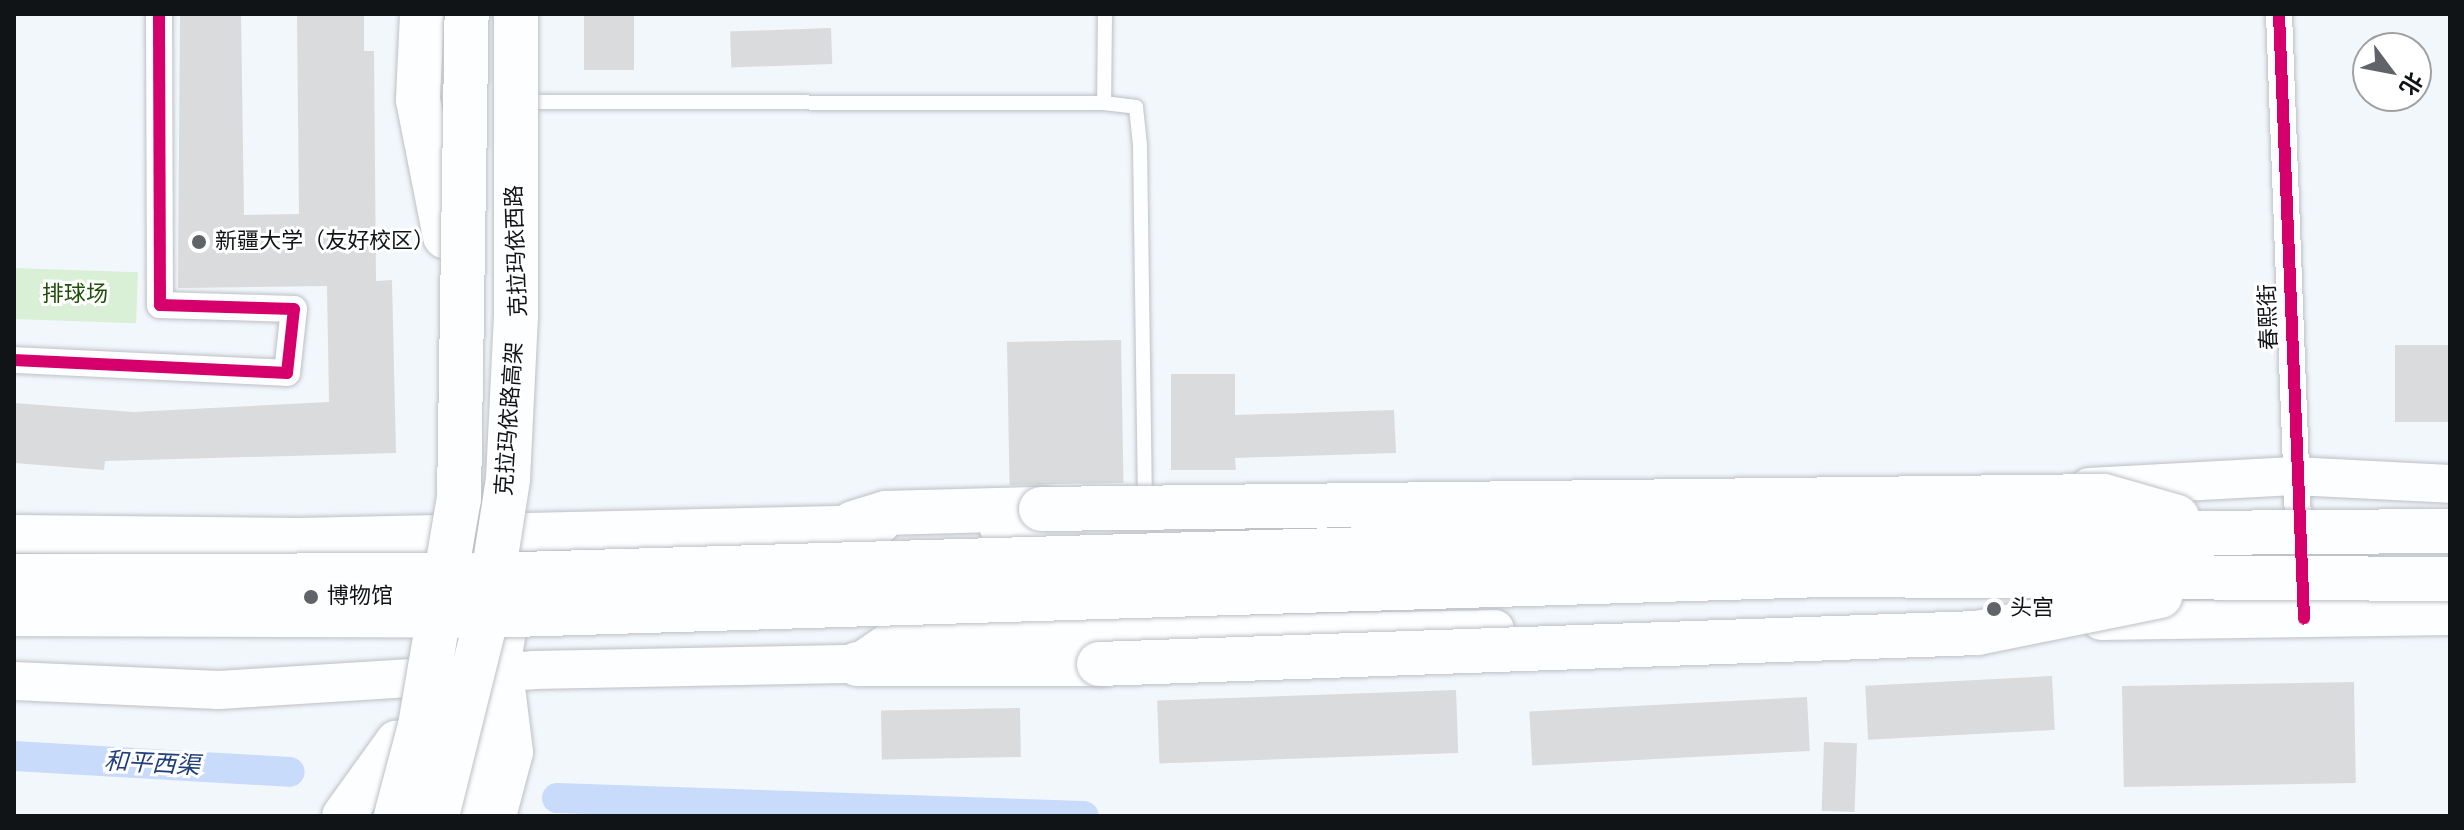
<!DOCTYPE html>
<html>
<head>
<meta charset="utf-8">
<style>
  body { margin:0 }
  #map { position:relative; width:2464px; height:830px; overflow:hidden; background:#f2f7fc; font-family:Karla,"Noto Sans SC",sans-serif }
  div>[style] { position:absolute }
  .green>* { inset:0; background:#d9f0d7; transform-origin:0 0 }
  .canal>* { height:30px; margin:-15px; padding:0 15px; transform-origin:15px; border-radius:15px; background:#c9dbfb }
  .building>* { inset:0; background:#dadbdc; transform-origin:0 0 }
  .roads { filter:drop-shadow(0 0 2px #bdc0c4) drop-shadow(0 0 2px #bdc0c4) }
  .service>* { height:14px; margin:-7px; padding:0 7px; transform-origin:7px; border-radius:7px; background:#fdfeff }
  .minor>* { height:26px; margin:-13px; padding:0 13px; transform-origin:13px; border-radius:13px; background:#fdfeff }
  .secondary>* { height:38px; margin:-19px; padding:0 19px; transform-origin:19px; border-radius:19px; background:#fdfeff }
  .primary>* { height:42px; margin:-21px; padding:0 21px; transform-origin:21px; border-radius:21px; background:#fdfeff }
  .trunk>* { height:44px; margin:-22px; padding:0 22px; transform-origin:22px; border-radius:22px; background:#fdfeff }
  .bridges { filter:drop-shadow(0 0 2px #bdc0c4) drop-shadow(0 0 2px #bdc0c4) }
  .trunk-bridge>* { height:44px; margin:-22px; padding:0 22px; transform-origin:22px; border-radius:22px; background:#fdfeff }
  .cycleway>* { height:12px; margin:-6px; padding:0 6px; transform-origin:6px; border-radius:6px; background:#d6006c }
  .dots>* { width:22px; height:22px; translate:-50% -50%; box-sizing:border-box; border:4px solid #fff; border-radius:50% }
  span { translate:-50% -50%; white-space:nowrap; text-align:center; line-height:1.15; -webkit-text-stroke:6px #fff; paint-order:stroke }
  .poi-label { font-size:22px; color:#111417 }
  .left { translate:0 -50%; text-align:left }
  .street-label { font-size:22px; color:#111417 }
  .park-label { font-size:22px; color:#1f4e07 }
  .water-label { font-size:24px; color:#1f3e7b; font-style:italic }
  .frame { position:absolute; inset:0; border:16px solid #111417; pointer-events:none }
  .north { position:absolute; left:2352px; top:32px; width:80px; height:80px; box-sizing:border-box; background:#fff; border:2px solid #a0a1a2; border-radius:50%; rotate:122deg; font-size:22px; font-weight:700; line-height:32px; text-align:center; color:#111417 }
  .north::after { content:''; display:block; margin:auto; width:28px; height:36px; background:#606367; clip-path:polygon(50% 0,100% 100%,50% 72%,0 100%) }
</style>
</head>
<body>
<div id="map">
  <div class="green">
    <i style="left:14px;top:268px;width:124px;height:51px;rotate:2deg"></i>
  </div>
  <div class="canal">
    <i style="left:14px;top:756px;width:276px;rotate:3.3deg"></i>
    <i style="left:557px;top:798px;width:527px;rotate:1.96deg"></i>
  </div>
  <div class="building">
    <i style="clip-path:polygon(180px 14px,241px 14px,244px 215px,299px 214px,297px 14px,364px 14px,364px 51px,374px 51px,376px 281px,392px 280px,396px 453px,105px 461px,104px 470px,14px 463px,14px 403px,133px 412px,329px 402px,327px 286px,178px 288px)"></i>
    <i style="left:584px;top:14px;width:50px;height:56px"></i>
    <i style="left:831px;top:28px;width:36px;height:101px;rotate:88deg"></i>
    <i style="left:1121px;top:340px;width:143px;height:114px;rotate:89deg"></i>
    <i style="left:2395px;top:345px;width:55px;height:77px"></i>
    <i style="clip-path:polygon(1171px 374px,1235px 374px,1235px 415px,1394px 410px,1396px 453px,1235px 458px,1236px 470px,1171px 470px)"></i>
    <i style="left:2052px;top:676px;width:54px;height:187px;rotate:87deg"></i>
    <i style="left:2354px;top:682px;width:101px;height:232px;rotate:89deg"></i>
    <i style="left:1456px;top:690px;width:63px;height:299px;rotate:88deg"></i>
    <i style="left:1807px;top:697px;width:54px;height:278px;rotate:87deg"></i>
    <i style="left:1020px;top:708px;width:49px;height:139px;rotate:89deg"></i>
    <i style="left:1824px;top:742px;width:33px;height:69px;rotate:2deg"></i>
  </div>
  <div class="roads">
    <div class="service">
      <i style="left:1105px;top:14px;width:89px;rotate:90.6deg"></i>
      <i style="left:1104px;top:103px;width:32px;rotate:7deg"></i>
      <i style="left:1136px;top:107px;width:39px;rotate:84deg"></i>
      <i style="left:1140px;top:146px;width:356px;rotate:89.2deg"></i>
      <i style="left:520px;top:102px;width:584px;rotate:0.1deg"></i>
    </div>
    <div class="minor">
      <i style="left:2279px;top:14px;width:532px;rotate:87.85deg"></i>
      <i style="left:14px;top:360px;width:273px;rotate:2.7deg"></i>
      <i style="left:287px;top:373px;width:64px;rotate:-83.8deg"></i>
      <i style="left:294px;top:309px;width:134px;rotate:-178.3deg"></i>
      <i style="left:160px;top:305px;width:291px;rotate:-90.2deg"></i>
    </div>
    <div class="secondary">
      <i style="left:2089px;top:487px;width:205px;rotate:-3.1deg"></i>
      <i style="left:2294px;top:476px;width:156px;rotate:2.9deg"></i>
      <i style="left:999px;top:529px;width:146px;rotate:2.4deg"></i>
      <i style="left:1145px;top:535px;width:164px;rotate:-3.1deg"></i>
      <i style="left:14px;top:534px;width:286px;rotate:0.6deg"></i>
      <i style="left:300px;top:537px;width:581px;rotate:-1.28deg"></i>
      <i style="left:2101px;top:621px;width:349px;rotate:-0.8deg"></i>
      <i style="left:14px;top:681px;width:205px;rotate:2.5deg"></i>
      <i style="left:219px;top:690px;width:315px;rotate:-3.6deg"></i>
      <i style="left:533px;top:670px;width:324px;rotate:-1.1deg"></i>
      <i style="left:857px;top:664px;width:42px;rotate:-34.4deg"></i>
      <i style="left:892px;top:640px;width:603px;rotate:-1.05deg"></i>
    </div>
    <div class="primary">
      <i style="left:343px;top:816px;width:92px;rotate:-54.2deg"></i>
      <i style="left:457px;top:816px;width:110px;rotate:-71.4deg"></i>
      <i style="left:492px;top:712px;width:133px;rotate:-80.9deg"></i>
      <i style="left:495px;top:816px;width:66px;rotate:-75.1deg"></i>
      <i style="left:512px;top:752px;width:64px;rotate:-97.1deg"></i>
    </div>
    <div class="trunk">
      <i style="left:422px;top:14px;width:86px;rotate:92.7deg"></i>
      <i style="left:418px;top:100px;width:139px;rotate:78.8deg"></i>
      <i style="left:853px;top:523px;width:34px;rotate:-17deg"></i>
      <i style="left:886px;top:513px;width:155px;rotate:-1.5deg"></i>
      <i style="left:857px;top:664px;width:242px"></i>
    </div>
  </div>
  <div class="bridges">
    <div class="trunk-bridge">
      <i style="left:1041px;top:509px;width:1063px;rotate:-0.7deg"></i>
      <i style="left:2104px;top:496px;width:76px;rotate:16deg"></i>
      <i style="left:14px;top:576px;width:473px;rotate:-0.1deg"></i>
      <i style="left:487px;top:575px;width:1321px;rotate:-1.69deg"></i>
      <i style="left:1807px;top:536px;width:643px;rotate:-0.45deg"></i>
      <i style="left:14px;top:614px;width:467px;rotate:0.2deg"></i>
      <i style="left:481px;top:616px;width:1346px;rotate:-1.75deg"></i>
      <i style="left:1826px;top:575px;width:624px;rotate:0.37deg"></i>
      <i style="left:1099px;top:664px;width:879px;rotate:-2.02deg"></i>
      <i style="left:1977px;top:633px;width:187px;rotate:-11.4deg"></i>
      <i style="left:396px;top:816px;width:93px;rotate:-75.1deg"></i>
      <i style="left:420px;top:726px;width:230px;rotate:-80.3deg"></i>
      <i style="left:459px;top:499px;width:485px;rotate:-89.1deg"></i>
      <i style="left:437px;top:816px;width:202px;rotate:-76deg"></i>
      <i style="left:486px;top:620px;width:143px;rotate:-81.1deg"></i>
      <i style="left:508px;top:479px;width:162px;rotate:-87.2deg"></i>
      <i style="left:516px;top:317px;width:303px;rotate:-90deg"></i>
    </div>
  </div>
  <div class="cycleway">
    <i style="left:2279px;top:14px;width:605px;rotate:87.63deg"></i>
    <i style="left:14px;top:360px;width:273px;rotate:2.7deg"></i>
    <i style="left:287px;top:373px;width:64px;rotate:-83.8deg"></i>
    <i style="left:294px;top:309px;width:134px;rotate:-178.3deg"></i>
    <i style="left:160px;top:305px;width:291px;rotate:-90.2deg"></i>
  </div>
  <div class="dots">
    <i style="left:199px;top:242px;background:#606367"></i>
    <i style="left:311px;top:597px;background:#606367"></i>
    <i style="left:1994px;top:609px;background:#606367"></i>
  </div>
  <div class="poi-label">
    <span class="left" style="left:215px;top:242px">新疆大学（友好校区）</span>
    <span class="left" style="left:327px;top:597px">博物馆</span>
    <span class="left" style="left:2010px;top:609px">头宫</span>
  </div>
  <div class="street-label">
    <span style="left:517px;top:251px;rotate:-92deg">克拉玛依西路</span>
    <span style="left:2269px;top:317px;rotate:-92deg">春熙街</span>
    <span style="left:510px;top:419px;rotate:-86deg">克拉玛依路高架</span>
  </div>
  <div class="park-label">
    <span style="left:75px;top:295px">排球场</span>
  </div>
  <div class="water-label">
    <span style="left:152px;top:764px;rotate:3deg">和平西渠</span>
  </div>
  <div class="frame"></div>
  <div class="north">北</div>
</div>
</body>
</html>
